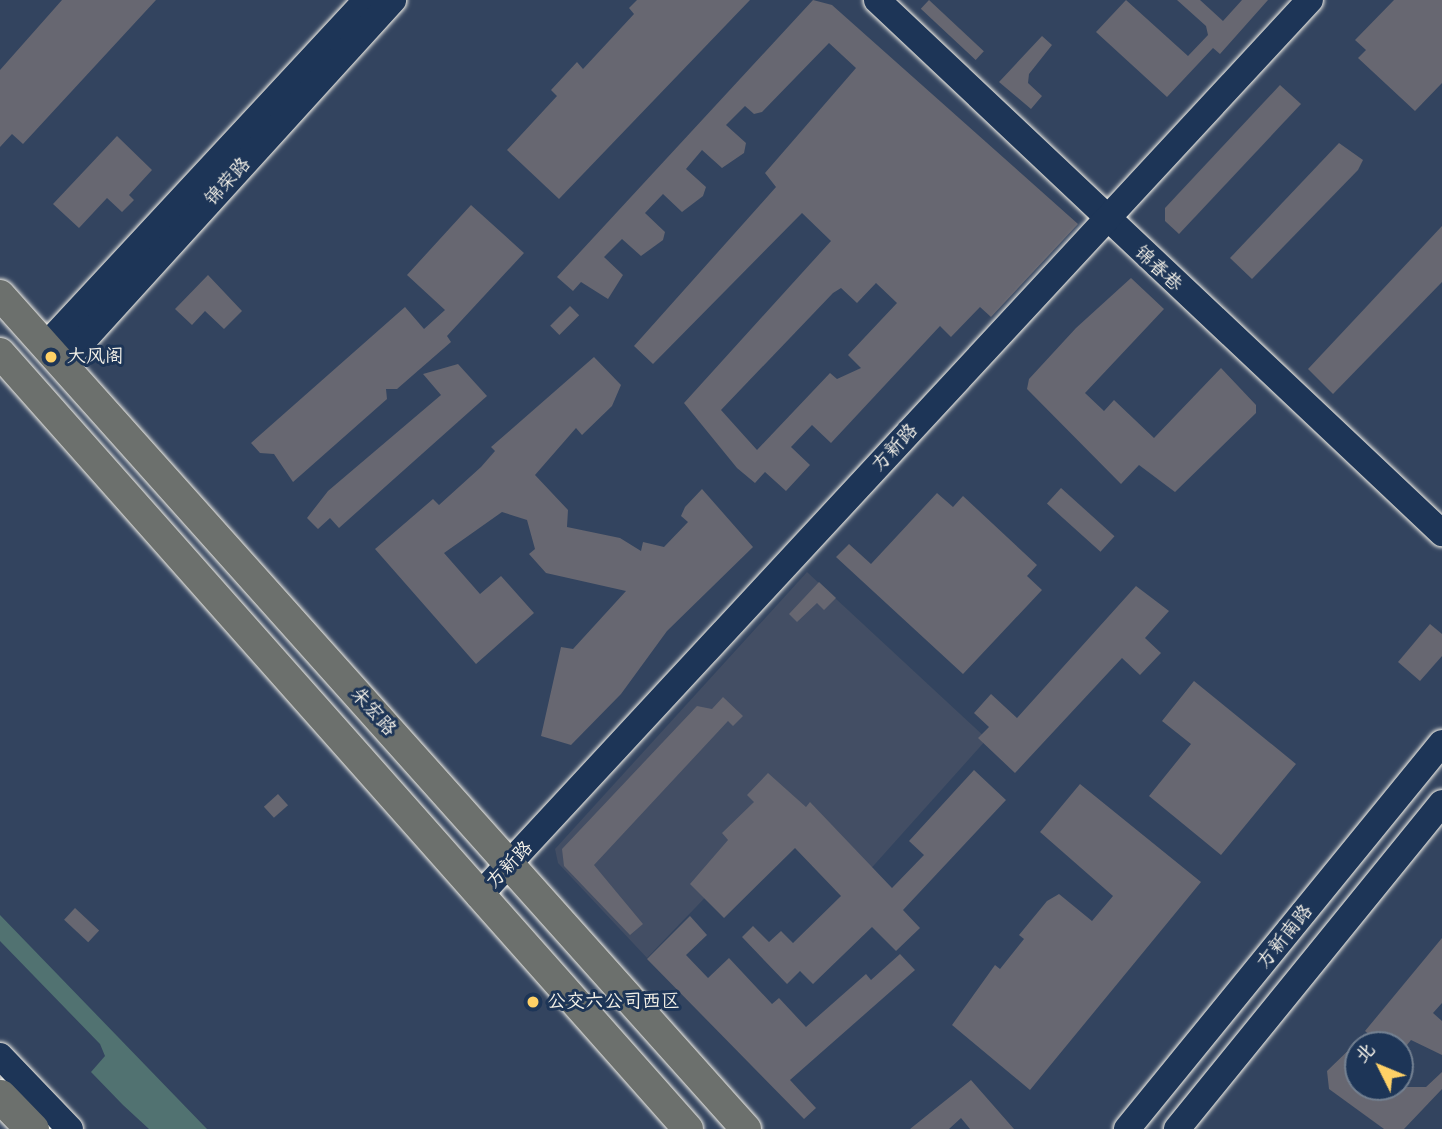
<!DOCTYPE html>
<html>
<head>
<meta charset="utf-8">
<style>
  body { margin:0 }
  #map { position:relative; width:1442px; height:1129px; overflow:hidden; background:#33445f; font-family:Pangolin,"LXGW WenKai TC",sans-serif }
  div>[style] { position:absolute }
  .built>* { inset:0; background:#434e64 }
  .green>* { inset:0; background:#517271 }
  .building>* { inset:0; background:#676771; transform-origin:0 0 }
  .roads { filter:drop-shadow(0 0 2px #f4f1e8) drop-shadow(0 0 2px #f4f1e8) }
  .secondary>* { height:26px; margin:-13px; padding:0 13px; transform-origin:13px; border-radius:13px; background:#1d3557 }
  .primary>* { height:30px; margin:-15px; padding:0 15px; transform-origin:15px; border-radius:15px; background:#6c706d }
  .highway>* { height:33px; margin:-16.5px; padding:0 16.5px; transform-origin:16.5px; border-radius:16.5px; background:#6c706d }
  .dots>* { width:19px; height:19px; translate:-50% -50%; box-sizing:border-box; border:4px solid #1d3557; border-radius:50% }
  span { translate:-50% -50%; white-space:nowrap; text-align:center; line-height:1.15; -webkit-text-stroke:6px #1d3557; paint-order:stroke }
  .street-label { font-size:19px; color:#f4f1e8 }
  .poi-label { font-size:19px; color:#f4f1e8 }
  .left { translate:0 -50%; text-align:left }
  .north { position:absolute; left:1344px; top:1031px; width:70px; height:70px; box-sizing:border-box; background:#1d3557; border:2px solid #738091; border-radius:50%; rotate:313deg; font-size:19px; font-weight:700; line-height:28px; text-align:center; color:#f4f1e8 }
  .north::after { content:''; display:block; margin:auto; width:24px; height:32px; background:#ffd166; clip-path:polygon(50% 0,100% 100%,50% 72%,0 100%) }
</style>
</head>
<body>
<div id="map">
  <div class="built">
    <i style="clip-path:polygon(807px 572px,987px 739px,867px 873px,798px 801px,647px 958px,558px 863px,555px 849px)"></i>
  </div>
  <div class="green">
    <i style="clip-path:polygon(0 915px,207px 1129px,149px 1129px,123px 1105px,91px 1072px,105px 1056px,100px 1044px,0 941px)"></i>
  </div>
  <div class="building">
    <i style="clip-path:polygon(62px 0,156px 0,23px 144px,12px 134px,0 147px,0 70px)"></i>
    <i style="clip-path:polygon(637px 0,750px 0,559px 199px,507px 150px,557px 96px,551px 90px,577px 62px,583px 69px,634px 14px,629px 8px)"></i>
    <i style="clip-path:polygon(evenodd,813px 0,832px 5px,1078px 224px,991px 317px,980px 307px,951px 337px,940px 326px,831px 443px,812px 425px,791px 447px,810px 465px,786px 491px,765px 472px,755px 483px,737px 468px,684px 403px,831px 241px,802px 213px,653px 364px,634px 346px,776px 187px,765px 173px,856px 68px,829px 43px,762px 112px,754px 114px,745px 106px,726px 125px,746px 143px,744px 153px,722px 168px,702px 150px,686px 169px,706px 187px,703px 196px,682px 212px,663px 194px,645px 213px,665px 232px,663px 240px,641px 256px,622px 239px,604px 257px,623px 275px,608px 299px,581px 282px,573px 291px,557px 277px,813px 0,876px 283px,897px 303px,848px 355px,861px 368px,837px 379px,830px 373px,757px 450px,721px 410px,833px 293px,841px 288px,857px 303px,876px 283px)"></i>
    <i style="left:929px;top:0;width:75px;height:12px;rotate:43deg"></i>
    <i style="clip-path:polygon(1126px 0,1188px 56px,1208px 35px,1206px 26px,1177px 0,1200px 0,1223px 21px,1242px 0,1268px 0,1220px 54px,1213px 48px,1167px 97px,1096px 32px)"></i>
    <i style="clip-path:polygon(1394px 0,1442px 0,1442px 83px,1415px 111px,1358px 58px,1366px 50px,1355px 40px)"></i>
    <i style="clip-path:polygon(1042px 36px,1052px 45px,1029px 74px,1028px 83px,1042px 96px,1031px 109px,999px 82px)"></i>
    <i style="clip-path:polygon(1280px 85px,1301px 104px,1179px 234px,1165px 221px,1165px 208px)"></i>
    <i style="clip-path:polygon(117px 136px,152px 170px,129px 195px,134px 200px,122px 212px,107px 198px,79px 228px,53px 204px)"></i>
    <i style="clip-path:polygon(1339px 143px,1363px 160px,1358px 170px,1252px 279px,1230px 258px)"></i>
    <i style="clip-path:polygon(471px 205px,524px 253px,447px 336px,451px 342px,397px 389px,386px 389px,387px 399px,293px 482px,274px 454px,260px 453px,251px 443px,405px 307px,424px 329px,445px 310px,407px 275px)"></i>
    <i style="clip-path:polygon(1442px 226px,1442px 282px,1333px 394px,1308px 369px)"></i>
    <i style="clip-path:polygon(208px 275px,242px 311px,224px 329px,205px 311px,192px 325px,175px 309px)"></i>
    <i style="clip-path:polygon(1131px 278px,1164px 309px,1085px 393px,1104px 411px,1114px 400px,1154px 438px,1221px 368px,1256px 405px,1256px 413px,1175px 492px,1139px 465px,1121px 484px,1027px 389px,1029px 379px,1076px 328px)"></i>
    <i style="left:570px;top:306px;width:13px;height:28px;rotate:45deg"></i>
    <i style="clip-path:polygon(594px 357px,621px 385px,612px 406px,582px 435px,576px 428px,535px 475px,568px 510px,567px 527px,620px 538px,641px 551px,643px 542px,664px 547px,688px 522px,681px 516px,685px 507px,702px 489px,753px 547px,667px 631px,621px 694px,571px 745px,541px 736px,561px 647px,573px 649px,626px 591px,546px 573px,529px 554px,535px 549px,527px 520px,502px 512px,444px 553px,480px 594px,501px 576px,534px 613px,476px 664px,375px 549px,433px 499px,439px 505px,481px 467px,495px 451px,491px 447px)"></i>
    <i style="clip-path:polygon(458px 364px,487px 396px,339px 528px,330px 518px,318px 529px,307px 518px,328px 491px,441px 395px,423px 374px)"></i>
    <i style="left:1061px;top:488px;width:72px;height:21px;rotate:42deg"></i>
    <i style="clip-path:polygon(937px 493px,953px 507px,963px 496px,1037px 565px,1027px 576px,1042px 590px,963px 674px,836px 557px,849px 544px,871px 564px)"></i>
    <i style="clip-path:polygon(819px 582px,836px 598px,824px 610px,817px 603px,797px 622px,789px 614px)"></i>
    <i style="clip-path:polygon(1136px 586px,1169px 611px,1145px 638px,1161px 653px,1140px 675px,1122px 658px,1015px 773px,978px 738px,989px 727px,974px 713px,991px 694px,1017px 718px)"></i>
    <i style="clip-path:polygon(1430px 624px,1442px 634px,1442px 656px,1420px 681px,1398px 662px)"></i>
    <i style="clip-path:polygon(1194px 681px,1296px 764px,1221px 855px,1149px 796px,1191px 744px,1162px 721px)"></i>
    <i style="clip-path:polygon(723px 697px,743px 716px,733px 726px,728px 721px,594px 865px,643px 924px,630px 935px,564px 866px,562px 849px,697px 706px,712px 709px)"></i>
    <i style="clip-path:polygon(974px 770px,1006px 800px,903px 910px,920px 928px,896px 951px,872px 927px,813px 984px,800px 971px,787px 984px,742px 937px,753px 926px,769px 942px,781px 931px,793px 943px,841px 896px,795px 848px,724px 918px,690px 884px,728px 840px,722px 833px,754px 802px,747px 795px,768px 773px,806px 807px,810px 802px,892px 888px,924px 855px,909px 841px)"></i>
    <i style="clip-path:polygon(1080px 784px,1201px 882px,1030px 1090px,952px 1025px,995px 965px,1000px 969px,1024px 939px,1019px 935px,1047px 901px,1059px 894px,1092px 921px,1113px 896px,1040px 832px)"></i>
    <i style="left:278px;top:794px;width:15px;height:19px;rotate:48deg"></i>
    <i style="left:75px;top:908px;width:33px;height:16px;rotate:43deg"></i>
    <i style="clip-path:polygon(690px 916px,707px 935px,686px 955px,708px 978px,729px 958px,772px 1004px,779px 998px,806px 1027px,866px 974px,871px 980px,900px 954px,915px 970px,790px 1080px,816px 1108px,804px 1119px,647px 959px)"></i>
    <i style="clip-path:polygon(1442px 938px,1442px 1003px,1433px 1013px,1442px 1021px,1442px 1055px,1411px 1040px,1402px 1051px,1386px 1037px,1380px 1044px,1365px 1031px)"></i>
    <i style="clip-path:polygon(1358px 1041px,1358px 1087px,1426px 1087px,1442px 1072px,1442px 1089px,1404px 1129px,1384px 1129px,1329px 1089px,1327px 1071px)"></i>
    <i style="clip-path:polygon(971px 1080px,1014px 1129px,970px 1129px,961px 1118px,949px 1129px,910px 1129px)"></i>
  </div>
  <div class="roads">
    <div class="secondary">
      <i style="left:877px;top:0;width:777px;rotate:43.33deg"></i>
      <i style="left:46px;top:345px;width:471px;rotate:-47.1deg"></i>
      <i style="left:62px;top:364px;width:492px;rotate:-47.7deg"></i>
      <i style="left:479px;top:896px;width:1222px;rotate:-47.16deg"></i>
      <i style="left:0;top:1056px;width:101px;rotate:46.2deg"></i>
      <i style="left:1127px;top:1129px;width:498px;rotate:-50.8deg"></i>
      <i style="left:1177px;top:1129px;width:420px;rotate:-50.9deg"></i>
    </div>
    <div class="primary">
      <i style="left:0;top:295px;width:1119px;rotate:48.19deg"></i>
      <i style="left:0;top:353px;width:1037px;rotate:48.44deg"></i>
    </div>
    <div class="highway">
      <i style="left:0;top:1096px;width:46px;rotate:45.9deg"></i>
    </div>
  </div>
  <div class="dots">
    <i style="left:51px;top:357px;background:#ffd166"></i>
    <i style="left:533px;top:1002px;background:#ffd166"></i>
  </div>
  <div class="street-label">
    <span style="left:228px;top:182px;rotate:-48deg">锦荣路</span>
    <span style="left:1158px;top:269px;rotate:43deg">锦春巷</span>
    <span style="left:895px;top:448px;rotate:-47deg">方新路</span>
    <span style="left:373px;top:712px;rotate:48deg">朱宏路</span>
    <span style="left:510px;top:865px;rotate:-46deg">方新路</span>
    <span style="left:1285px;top:937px;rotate:-51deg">方新南路</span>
  </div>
  <div class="poi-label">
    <span class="left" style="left:67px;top:357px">大风阁</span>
    <span class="left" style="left:547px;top:1002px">公交六公司西区</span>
  </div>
  <div class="north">北</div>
</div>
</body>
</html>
